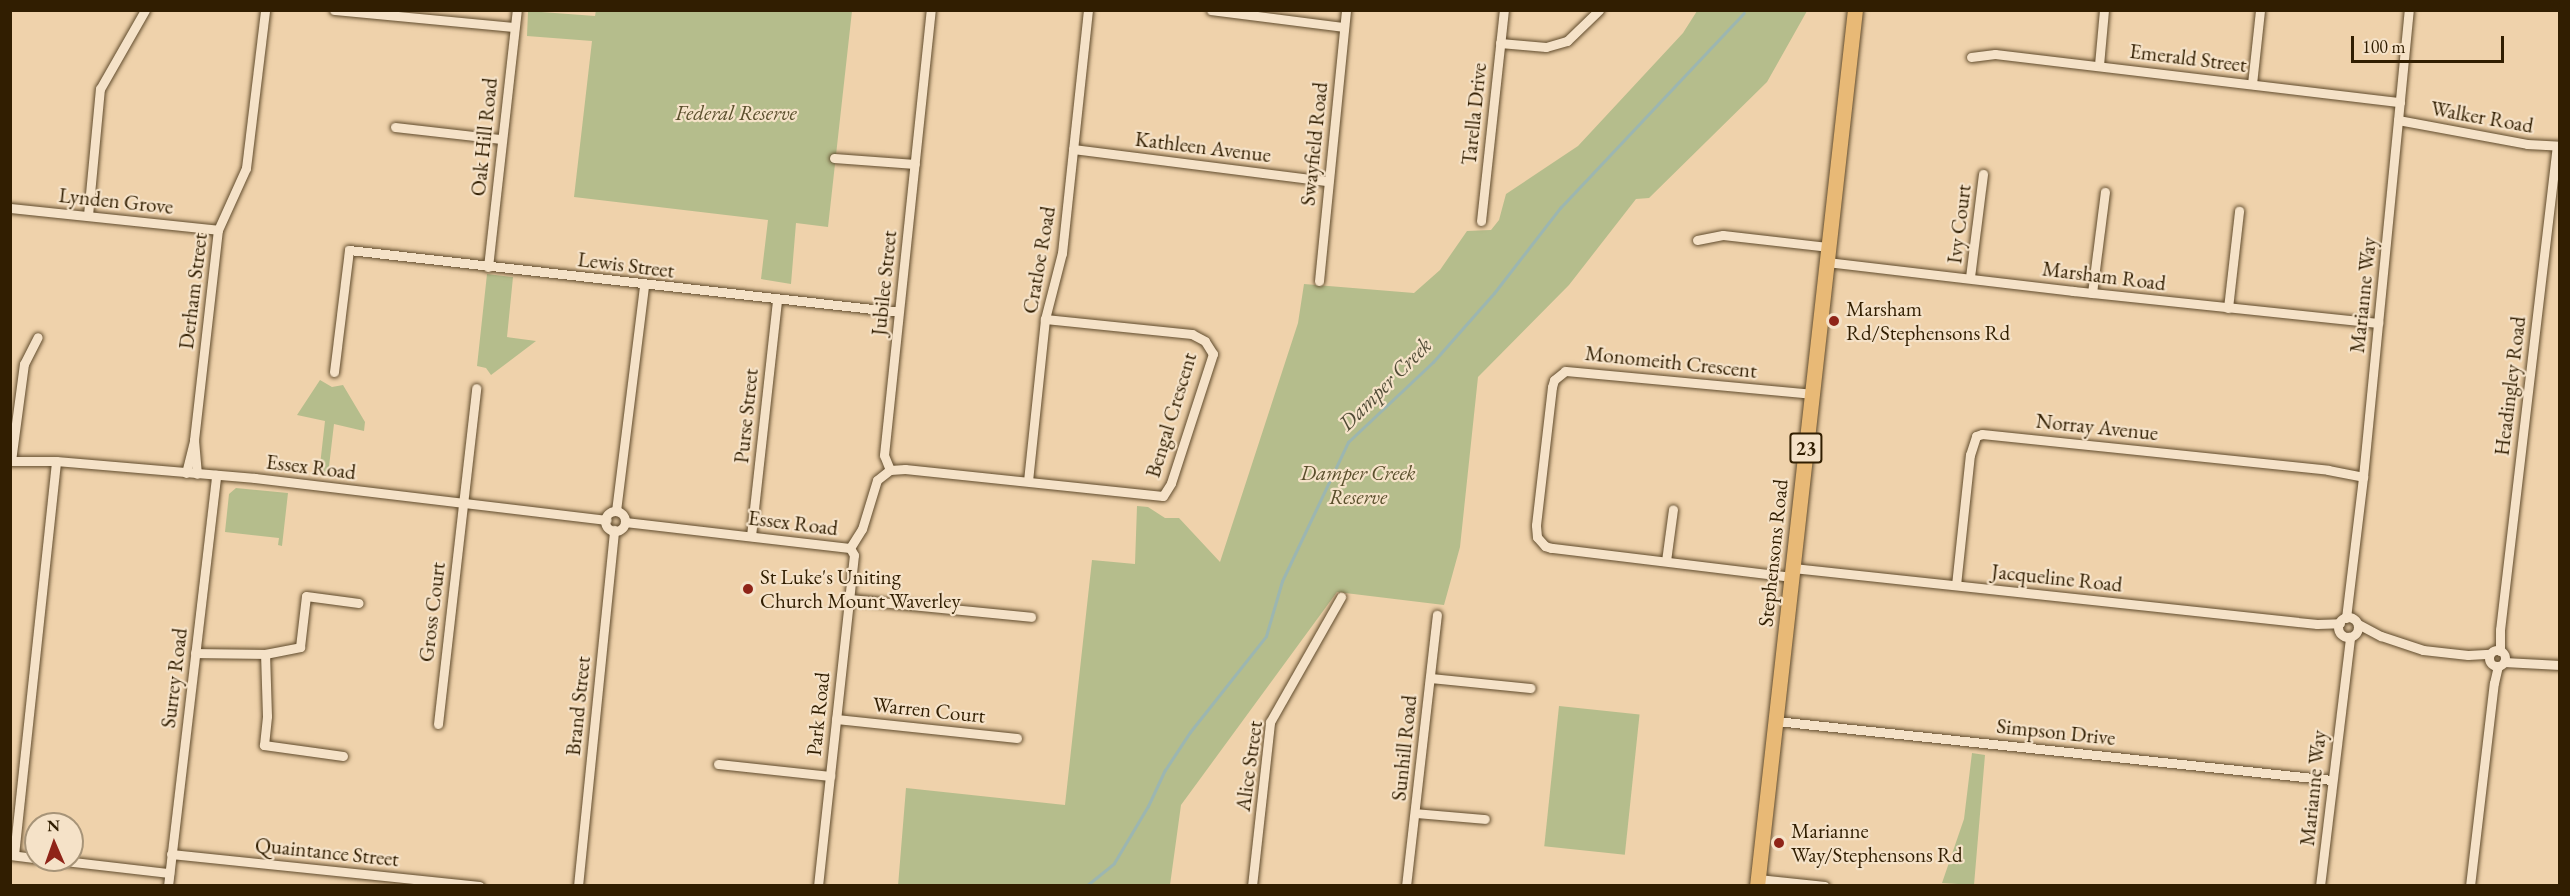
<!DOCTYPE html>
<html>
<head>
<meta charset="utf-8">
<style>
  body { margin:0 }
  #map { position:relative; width:2570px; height:896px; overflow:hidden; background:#efd2ab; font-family:"EB Garamond",serif }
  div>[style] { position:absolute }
  .green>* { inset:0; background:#b5bd8c; transform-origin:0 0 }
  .stream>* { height:3px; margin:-1.5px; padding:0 1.5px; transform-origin:1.5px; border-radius:1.5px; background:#9cb6b1 }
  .roads { filter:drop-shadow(0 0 2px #604b2c) drop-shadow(0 0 2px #604b2c) }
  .minor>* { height:9px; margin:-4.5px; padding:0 4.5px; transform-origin:4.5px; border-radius:4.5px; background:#f5e2c8 }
  .minor>.ring { margin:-4.5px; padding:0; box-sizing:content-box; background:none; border:9px solid #f5e2c8; border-radius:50% }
  .primary>* { height:15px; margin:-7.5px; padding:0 7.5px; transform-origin:7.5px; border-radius:7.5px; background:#e8b976 }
  .dots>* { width:16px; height:16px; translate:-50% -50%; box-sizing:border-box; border:3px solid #f5e2c8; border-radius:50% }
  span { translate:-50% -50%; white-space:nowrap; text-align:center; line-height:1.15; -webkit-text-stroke:4.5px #f5e2c8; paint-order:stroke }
  .shield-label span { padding:2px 4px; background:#f5e2c8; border:2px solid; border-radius:4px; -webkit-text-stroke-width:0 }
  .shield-label { font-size:20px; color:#311e01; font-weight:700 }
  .street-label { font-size:21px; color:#311e01 }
  .park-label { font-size:21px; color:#594e2b; font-style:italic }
  .poi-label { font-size:21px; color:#311e01 }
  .left { translate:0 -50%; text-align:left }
  .water-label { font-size:22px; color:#514c36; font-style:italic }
  .frame { position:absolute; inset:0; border:12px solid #311e01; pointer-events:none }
  .north { position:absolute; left:24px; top:812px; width:60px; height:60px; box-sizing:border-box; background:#f5e2c8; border:2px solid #a79478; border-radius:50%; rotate:358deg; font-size:16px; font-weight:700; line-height:24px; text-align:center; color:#311e01 }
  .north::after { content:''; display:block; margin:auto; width:21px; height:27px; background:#8f2418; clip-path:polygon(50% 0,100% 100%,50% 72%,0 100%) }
  .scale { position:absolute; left:2351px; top:36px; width:153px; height:27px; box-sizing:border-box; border:3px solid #311e01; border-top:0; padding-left:8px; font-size:18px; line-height:21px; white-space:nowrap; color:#311e01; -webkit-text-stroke:4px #f5e2c8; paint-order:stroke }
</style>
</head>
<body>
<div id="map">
  <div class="green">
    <i style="clip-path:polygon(596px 10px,852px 11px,828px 227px,796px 223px,791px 284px,761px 279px,768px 220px,574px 197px,592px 41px,527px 36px,528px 11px,595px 16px)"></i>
    <i style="clip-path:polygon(1697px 11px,1807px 11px,1767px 82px,1649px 198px,1636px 199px,1569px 285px,1478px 377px,1460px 547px,1444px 605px,1337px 592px,1181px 805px,1170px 885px,898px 886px,906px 788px,1065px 805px,1092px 560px,1135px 564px,1137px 506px,1148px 507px,1165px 518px,1179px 518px,1220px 562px,1298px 323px,1304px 284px,1414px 293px,1440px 270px,1467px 231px,1491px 230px,1499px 220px,1506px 194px,1578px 146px,1683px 33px)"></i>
    <i style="clip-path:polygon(487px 274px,513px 277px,507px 337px,536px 341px,491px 375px,486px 368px,477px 366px)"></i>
    <i style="clip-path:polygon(320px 380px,332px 387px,343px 385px,365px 422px,364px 431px,334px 424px,328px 475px,319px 474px,325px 421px,297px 415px)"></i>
    <i style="clip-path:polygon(236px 488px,288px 493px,282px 546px,278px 545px,279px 538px,225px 532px,229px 494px)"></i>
    <i style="left:1559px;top:706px;width:81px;height:141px;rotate:6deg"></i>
    <i style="clip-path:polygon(1972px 753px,1985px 755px,1974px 885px,1942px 883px,1964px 819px)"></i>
  </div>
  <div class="stream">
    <i style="left:1086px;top:886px;width:36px;rotate:-39deg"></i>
    <i style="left:1114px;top:863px;width:66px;rotate:-59.2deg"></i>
    <i style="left:1148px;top:806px;width:40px;rotate:-65deg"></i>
    <i style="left:1165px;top:770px;width:45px;rotate:-56.7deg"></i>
    <i style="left:1190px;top:732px;width:122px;rotate:-51.6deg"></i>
    <i style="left:1266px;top:636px;width:57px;rotate:-73.8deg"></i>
    <i style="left:1282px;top:581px;width:154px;rotate:-64.6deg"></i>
    <i style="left:1348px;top:442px;width:117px;rotate:-43.3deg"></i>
    <i style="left:1433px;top:362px;width:92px;rotate:-48.5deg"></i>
    <i style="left:1494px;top:293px;width:108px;rotate:-52.2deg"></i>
    <i style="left:1560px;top:208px;width:268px;rotate:-46.7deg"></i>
  </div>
  <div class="roads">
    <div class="minor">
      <i style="left:334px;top:10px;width:181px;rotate:5.4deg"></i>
      <i style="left:1211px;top:10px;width:134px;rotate:7.3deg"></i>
      <i style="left:1500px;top:43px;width:46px;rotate:5deg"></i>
      <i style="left:1546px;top:47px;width:22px;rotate:-16deg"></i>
      <i style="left:1567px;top:41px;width:45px;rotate:-44.1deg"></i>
      <i style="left:1971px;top:57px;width:24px;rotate:-7deg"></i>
      <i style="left:1995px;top:54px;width:408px;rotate:6.8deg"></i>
      <i style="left:2099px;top:65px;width:55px;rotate:-84.8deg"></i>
      <i style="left:2252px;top:84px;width:74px;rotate:-83.8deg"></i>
      <i style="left:2398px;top:120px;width:131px;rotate:10.5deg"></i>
      <i style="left:2527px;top:144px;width:33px;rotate:3deg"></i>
      <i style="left:395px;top:127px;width:107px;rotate:6.5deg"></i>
      <i style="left:1073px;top:149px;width:257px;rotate:7.2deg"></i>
      <i style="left:834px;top:158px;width:81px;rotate:4.2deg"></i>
      <i style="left:10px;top:208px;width:209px;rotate:6deg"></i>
      <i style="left:88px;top:215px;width:127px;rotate:-84.6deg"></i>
      <i style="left:100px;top:89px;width:91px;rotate:-60.3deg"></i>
      <i style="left:1481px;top:221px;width:212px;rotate:-83.8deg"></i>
      <i style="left:1697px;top:240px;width:26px;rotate:-11deg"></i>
      <i style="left:1723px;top:235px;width:107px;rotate:6.5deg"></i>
      <i style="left:1827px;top:262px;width:248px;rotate:6.7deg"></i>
      <i style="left:2073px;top:291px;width:307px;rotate:6deg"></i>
      <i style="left:488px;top:267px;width:259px;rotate:-83.6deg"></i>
      <i style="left:1970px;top:277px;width:104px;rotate:-82.8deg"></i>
      <i style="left:1319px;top:281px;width:272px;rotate:-84.3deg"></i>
      <i style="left:2092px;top:293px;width:102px;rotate:-82.7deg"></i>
      <i style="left:2228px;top:308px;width:98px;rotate:-83.5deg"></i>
      <i style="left:334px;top:372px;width:123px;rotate:-83deg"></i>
      <i style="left:349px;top:250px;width:553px;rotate:6.43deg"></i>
      <i style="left:194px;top:440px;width:34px;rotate:85deg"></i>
      <i style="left:10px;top:461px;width:46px"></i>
      <i style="left:56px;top:461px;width:200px;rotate:4.9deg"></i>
      <i style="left:255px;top:478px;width:354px;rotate:6.8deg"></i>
      <i style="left:11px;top:461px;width:98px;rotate:-82.4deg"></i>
      <i style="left:24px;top:364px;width:30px;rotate:-63deg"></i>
      <i style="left:890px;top:470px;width:15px;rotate:-4deg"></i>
      <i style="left:905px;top:469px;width:259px;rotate:6deg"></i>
      <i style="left:1163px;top:496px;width:15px;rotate:-58deg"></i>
      <i style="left:1171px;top:483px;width:136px;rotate:-72deg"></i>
      <i style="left:1213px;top:354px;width:15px;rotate:-122deg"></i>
      <i style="left:1205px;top:341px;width:15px;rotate:-152deg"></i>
      <i style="left:1192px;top:334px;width:148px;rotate:-174.2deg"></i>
      <i style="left:186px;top:473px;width:34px;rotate:-76deg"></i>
      <i style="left:194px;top:440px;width:211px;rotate:-83.5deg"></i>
      <i style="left:218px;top:230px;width:68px;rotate:-65.7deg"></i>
      <i style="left:246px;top:168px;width:159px;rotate:-83.1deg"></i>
      <i style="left:1028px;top:481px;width:163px;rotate:-84deg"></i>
      <i style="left:1045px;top:319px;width:68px;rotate:-75.6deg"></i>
      <i style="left:1062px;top:253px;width:244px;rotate:-83.9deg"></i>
      <i style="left:616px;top:511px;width:228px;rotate:-82.9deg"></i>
      <i class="ring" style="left:605px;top:511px;width:11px;height:11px"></i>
      <i style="left:625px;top:522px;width:226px;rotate:6.6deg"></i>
      <i style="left:751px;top:536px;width:237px;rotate:-83.7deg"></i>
      <i style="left:850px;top:548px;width:22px;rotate:-58deg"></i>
      <i style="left:862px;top:529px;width:51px;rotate:-73deg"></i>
      <i style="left:877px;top:480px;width:16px;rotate:-38deg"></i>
      <i style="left:890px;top:470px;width:16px;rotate:-112deg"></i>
      <i style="left:884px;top:455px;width:447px;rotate:-84deg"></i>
      <i style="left:1666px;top:561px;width:52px;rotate:-82.3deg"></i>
      <i style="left:1793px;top:568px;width:527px;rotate:6.1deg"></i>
      <i style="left:2317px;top:624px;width:23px;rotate:-2deg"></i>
      <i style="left:1792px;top:577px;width:243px;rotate:-173.1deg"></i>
      <i style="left:1551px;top:548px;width:6px;rotate:-162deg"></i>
      <i style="left:1545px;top:546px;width:12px;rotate:-132deg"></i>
      <i style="left:1537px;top:537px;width:12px;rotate:-95deg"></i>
      <i style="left:1536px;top:525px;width:139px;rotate:-83.4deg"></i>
      <i style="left:1552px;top:387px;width:7px;rotate:-74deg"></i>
      <i style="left:1554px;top:380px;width:14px;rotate:-39deg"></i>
      <i style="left:1565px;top:371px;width:248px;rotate:5.3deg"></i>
      <i style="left:1956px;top:585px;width:131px;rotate:-83.9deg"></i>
      <i style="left:1970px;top:455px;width:20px;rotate:-72deg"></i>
      <i style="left:1976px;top:436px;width:6px;rotate:-18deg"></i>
      <i style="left:1982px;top:434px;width:348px;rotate:5.9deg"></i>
      <i style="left:2328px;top:470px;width:36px;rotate:11deg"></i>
      <i style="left:849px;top:599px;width:183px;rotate:5.6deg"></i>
      <i class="ring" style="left:2338px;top:617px;width:11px;height:11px"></i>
      <i style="left:2346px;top:618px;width:142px;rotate:-83.1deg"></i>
      <i style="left:2363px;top:477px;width:469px;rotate:-84.4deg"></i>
      <i style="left:2358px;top:624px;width:26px;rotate:28deg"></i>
      <i style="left:2381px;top:636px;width:44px;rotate:18.4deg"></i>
      <i style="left:2423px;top:650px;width:45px;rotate:6.3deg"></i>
      <i style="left:2468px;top:655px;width:22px;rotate:-3deg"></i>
      <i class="ring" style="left:2489px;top:650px;width:7px;height:7px"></i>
      <i style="left:2500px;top:651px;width:21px;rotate:-90deg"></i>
      <i style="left:2500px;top:630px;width:487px;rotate:-83.3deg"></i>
      <i style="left:195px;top:653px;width:70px;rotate:0.8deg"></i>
      <i style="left:2504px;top:662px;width:56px;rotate:3.1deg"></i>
      <i style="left:1430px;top:678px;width:101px;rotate:5.7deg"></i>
      <i style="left:836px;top:719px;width:182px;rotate:6deg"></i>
      <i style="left:1776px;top:721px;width:559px;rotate:6.06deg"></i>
      <i style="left:438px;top:724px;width:338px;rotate:-83.5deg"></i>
      <i style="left:343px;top:756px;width:80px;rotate:-172.1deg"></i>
      <i style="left:264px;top:745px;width:29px;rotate:-84deg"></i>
      <i style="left:267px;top:716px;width:62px;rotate:-91.8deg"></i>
      <i style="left:265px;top:654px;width:36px;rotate:-11deg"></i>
      <i style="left:300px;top:647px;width:51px;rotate:-83.3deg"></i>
      <i style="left:306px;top:596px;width:53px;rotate:7.5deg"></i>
      <i style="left:718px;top:764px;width:113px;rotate:6.1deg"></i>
      <i style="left:1415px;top:813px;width:70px;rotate:4.9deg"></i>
      <i style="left:171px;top:854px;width:310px;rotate:5.9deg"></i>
      <i style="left:10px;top:855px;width:26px;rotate:7deg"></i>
      <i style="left:14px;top:855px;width:396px;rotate:-83.9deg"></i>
      <i style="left:56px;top:860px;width:114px;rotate:6.6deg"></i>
      <i style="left:1758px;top:879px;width:67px;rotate:6deg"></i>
      <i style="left:168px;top:886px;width:414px;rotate:-83.3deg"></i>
      <i style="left:578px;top:886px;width:358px;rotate:-84.2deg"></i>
      <i style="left:818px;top:886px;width:333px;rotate:-83.8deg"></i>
      <i style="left:854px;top:555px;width:8px;rotate:-120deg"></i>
      <i style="left:1252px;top:886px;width:165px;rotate:-83.7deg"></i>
      <i style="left:1270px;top:722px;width:144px;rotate:-60.4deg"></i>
      <i style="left:1406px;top:886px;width:273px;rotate:-83.5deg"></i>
      <i style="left:2320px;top:886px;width:251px;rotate:-83.1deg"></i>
      <i style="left:2470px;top:886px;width:204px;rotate:-83.3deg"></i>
      <i style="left:2494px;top:683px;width:17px;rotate:-77deg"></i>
    </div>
    <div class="primary">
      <i style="left:1757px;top:886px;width:881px;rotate:-83.62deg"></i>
    </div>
  </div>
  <div class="dots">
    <i style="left:1834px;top:321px;background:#8f2418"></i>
    <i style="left:748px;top:589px;background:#8f2418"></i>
    <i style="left:1779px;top:843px;background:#8f2418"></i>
  </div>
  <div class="shield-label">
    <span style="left:1806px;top:448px">23</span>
  </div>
  <div class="street-label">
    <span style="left:2188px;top:58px;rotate:7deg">Emerald Street</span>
    <span style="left:1474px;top:114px;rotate:-84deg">Tarella Drive</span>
    <span style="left:2482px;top:117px;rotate:10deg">Walker Road</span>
    <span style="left:484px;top:137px;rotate:-84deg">Oak Hill Road</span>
    <span style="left:1314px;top:144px;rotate:-84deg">Swayfield Road</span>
    <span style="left:1203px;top:147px;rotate:7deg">Kathleen Avenue</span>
    <span style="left:116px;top:201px;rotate:6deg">Lynden Grove</span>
    <span style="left:1959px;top:224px;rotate:-83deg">Ivy Court</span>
    <span style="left:1039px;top:260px;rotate:-80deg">Cratloe Road</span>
    <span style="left:626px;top:265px;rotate:7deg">Lewis Street</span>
    <span style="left:2104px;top:276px;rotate:7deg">Marsham Road</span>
    <span style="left:884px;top:283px;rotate:-84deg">Jubilee Street</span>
    <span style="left:193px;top:291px;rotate:-83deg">Derham Street</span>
    <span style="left:2363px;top:295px;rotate:-84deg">Marianne Way</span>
    <span style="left:1671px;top:362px;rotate:6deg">Monomeith Crescent</span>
    <span style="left:2510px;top:386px;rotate:-83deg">Headingley Road</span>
    <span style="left:1171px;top:415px;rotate:-73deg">Bengal Crescent</span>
    <span style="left:746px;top:416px;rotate:-84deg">Purse Street</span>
    <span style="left:2097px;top:427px;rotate:6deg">Norray Avenue</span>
    <span style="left:311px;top:467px;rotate:7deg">Essex Road</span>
    <span style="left:793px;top:523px;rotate:7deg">Essex Road</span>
    <span style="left:1773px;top:553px;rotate:-84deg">Stephensons Road</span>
    <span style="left:2057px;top:578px;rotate:6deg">Jacqueline Road</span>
    <span style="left:432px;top:612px;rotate:-83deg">Gross Court</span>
    <span style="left:174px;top:678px;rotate:-83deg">Surrey Road</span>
    <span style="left:578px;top:706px;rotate:-84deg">Brand Street</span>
    <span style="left:929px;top:710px;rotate:6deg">Warren Court</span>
    <span style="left:818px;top:714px;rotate:-84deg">Park Road</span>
    <span style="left:2056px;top:732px;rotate:6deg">Simpson Drive</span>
    <span style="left:1404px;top:748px;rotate:-84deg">Sunhill Road</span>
    <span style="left:1249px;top:766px;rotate:-82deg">Alice Street</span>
    <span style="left:2313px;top:788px;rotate:-84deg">Marianne Way</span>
    <span style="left:327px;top:852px;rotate:6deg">Quaintance Street</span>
  </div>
  <div class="park-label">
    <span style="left:736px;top:113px">Federal Reserve</span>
    <span style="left:1358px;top:485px">Damper Creek<br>Reserve</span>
  </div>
  <div class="poi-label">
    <span class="left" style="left:1846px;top:321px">Marsham<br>Rd/Stephensons Rd</span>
    <span class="left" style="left:760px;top:589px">St Luke's Uniting<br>Church Mount Waverley</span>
    <span class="left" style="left:1791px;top:843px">Marianne<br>Way/Stephensons Rd</span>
  </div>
  <div class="water-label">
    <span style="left:1385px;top:384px;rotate:-45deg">Damper Creek</span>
  </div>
  <div class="frame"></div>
  <div class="north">N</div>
  <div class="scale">100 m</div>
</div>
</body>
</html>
